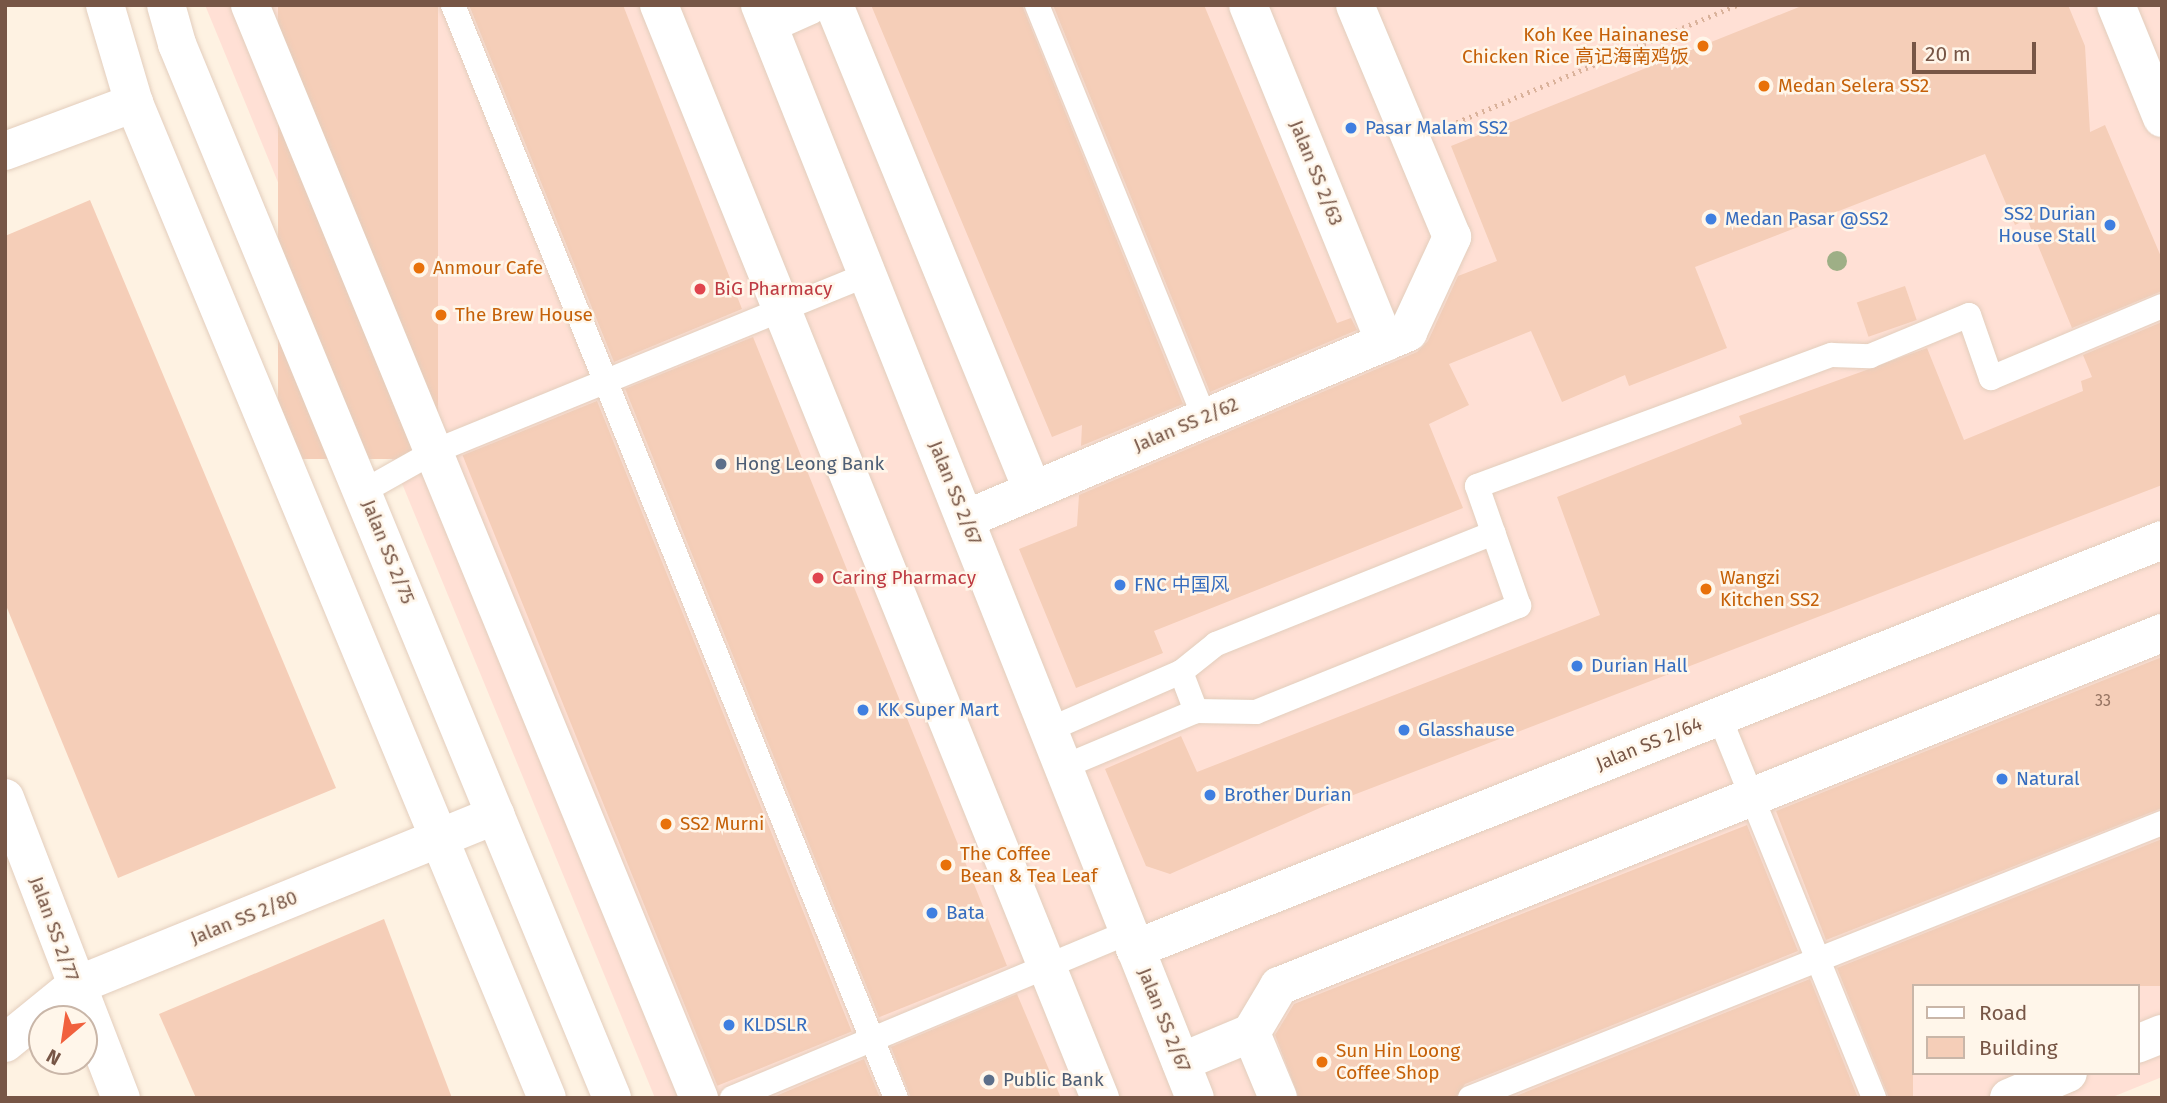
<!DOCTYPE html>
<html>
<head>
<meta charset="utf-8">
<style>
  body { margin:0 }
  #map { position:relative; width:2167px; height:1103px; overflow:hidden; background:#fef2e2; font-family:"Fira Sans","Noto Sans SC",sans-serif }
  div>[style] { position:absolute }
  .commercial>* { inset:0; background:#ffe0d5 }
  .building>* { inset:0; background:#f5ceb8; transform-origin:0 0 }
  .path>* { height:4.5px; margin-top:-2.25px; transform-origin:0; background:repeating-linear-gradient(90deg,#dab29b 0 2px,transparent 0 7px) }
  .roads { filter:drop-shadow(0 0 2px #e3cebd) drop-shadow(0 0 2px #e3cebd) }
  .lane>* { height:24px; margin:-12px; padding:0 12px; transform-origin:12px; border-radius:12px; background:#fff }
  .street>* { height:38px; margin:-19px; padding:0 19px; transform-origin:19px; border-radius:19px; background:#fff }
  .secondary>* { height:38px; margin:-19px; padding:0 19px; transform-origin:19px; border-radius:19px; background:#fff }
  .trees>* { width:20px; height:20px; margin:-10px; border-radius:50%; background:#9eaf86 }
  .dots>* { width:19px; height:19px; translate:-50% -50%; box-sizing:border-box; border:4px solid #fff6ea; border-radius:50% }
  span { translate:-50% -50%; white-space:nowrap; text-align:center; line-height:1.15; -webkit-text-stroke:5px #fff6ea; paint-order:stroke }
  .number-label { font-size:16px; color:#967462 }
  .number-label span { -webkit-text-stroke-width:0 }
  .food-label { font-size:19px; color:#c56008 }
  .right { translate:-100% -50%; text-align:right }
  .left { translate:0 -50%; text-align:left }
  .shop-label { font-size:19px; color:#366cbe }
  .street-label { font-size:19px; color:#775646 }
  .health-label { font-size:19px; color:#be3a42 }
  .service-label { font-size:19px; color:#4e5e75 }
  .frame { position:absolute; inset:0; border:7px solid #775646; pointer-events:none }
  .legend { position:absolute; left:1912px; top:984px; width:228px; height:91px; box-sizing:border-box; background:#fff6ea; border:2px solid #c9b6a8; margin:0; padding:9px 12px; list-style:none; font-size:21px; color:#775646 }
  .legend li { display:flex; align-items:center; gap:14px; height:35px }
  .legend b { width:35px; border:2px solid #c9b6a8 }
  .north { position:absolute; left:28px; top:1005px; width:70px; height:70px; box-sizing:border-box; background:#fff6ea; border:2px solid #c9b6a8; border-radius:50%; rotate:209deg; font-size:19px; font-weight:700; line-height:28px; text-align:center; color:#775646 }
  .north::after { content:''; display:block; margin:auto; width:24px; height:32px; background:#f1613e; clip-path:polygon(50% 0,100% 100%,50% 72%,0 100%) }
  .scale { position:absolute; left:1912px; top:42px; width:124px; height:32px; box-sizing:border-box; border:4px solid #775646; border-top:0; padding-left:9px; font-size:21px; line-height:24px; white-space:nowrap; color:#775646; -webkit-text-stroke:5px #fff6ea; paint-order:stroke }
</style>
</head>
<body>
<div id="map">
  <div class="commercial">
    <i style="clip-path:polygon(evenodd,205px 5px,2162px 5px,2162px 1077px,2110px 1098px,655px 1098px,205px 5px,1913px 986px,2137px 986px,2137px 1073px,1913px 1073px,1913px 986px)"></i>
  </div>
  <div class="building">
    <i style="left:278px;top:5px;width:160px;height:454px"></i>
    <i style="clip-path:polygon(469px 5px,623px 5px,742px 309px,614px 362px)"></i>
    <i style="clip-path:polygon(871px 5px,1022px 5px,1183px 404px,1081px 446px,1082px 425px,1052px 437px)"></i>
    <i style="clip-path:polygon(1053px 5px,1204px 5px,1337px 323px,1351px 318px,1357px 330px,1210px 392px)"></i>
    <i style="clip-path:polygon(1804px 5px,2068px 5px,2085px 46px,2090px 132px,2105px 125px,2162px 259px,2162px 291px,2072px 328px,2027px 219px,2015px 225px,1985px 154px,1695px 267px,1727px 348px,1629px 386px,1625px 375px,1562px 402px,1531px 331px,1449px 364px,1469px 405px,1429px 424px,1463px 508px,1154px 631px,1163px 653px,1076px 688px,1019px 549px,1077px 526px,1079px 495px,1417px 352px,1428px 341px,1458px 276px,1497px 261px,1451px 146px)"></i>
    <i style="clip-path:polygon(90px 200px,336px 788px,118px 878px,5px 603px,5px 236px)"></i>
    <i style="left:1905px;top:286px;width:36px;height:51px;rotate:71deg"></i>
    <i style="clip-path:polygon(2162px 322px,2162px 485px,1322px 807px,1170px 874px,1146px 866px,1105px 769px,1181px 736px,1197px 772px,1600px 615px,1557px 497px,1742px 424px,1739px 416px,1927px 348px,1964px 440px,2083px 391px,2081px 381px,2092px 377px,2083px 355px)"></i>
    <i style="left:753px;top:337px;width:678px;height:138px;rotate:68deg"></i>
    <i style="left:597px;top:401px;width:680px;height:145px;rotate:68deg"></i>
    <i style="clip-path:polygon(2162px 657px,2162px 808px,1826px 940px,1776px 811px)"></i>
    <i style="clip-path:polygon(1747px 825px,1798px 951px,1465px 1084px,1455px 1098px,1299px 1098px,1275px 1035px,1294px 1004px)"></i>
    <i style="clip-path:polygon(2162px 839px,2162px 986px,1913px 986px,1913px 1098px,1889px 1098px,1837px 968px)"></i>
    <i style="clip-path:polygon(384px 919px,452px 1098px,196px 1098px,159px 1014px)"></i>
    <i style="clip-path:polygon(1810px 979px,1858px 1098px,1511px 1098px)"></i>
    <i style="clip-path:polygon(1017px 994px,1061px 1098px,911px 1098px,891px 1047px)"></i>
    <i style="clip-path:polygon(864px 1059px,880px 1098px,771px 1098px)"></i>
  </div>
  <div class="path">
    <i style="left:1450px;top:125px;width:311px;rotate:-22.7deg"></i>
  </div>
  <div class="roads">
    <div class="lane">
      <i style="left:453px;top:5px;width:1179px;rotate:67.94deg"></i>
      <i style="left:1037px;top:5px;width:445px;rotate:67.9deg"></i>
      <i style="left:364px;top:491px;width:81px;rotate:-29.4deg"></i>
      <i style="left:435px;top:451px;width:468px;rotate:-22.2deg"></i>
      <i style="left:1181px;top:672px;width:42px;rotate:69deg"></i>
      <i style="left:1719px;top:716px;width:412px;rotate:67.9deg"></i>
      <i style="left:1048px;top:730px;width:145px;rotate:-23.6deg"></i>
      <i style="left:1181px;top:672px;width:45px;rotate:-38.7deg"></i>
      <i style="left:1216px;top:644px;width:299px;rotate:-21.8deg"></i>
      <i style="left:1063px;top:767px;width:144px;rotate:-22.8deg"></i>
      <i style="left:1196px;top:711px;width:60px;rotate:1deg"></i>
      <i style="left:1256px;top:712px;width:284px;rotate:-22deg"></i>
      <i style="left:1519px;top:606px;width:127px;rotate:-109.3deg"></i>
      <i style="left:1477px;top:486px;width:378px;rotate:-20.3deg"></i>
      <i style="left:1832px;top:355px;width:38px;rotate:2deg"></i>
      <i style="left:1870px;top:356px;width:107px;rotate:-22.5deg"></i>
      <i style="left:1969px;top:315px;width:67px;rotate:70.8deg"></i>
      <i style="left:1991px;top:378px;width:186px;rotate:-22.8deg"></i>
      <i style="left:732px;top:1098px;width:429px;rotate:-22.7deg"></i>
      <i style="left:1470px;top:1098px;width:745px;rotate:-21.67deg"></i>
    </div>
    <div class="street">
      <i style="left:250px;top:5px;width:1182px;rotate:67.67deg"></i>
      <i style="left:659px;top:5px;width:1179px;rotate:68.03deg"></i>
      <i style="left:760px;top:5px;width:1176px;rotate:68.3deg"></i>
      <i style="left:834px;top:5px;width:523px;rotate:67.75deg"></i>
      <i style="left:1248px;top:5px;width:364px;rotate:67.9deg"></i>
      <i style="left:2116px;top:5px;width:122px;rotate:67.8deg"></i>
      <i style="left:768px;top:24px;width:46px;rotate:-24.3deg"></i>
      <i style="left:5px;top:151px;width:138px;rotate:-20.4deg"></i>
      <i style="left:966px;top:519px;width:480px;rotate:-22.9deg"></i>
      <i style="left:1408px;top:332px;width:105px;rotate:-65.1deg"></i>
      <i style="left:1452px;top:237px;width:251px;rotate:-112.7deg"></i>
      <i style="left:5px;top:798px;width:322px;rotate:68.9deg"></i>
      <i style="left:1135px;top:949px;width:1105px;rotate:-21.71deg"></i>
      <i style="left:1251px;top:1033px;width:70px;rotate:67.4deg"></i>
      <i style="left:5px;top:1043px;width:90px;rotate:-39.2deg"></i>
      <i style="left:75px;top:986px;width:454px;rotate:-22.1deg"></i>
      <i style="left:2137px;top:1044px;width:27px;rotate:-22deg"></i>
      <i style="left:1181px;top:1062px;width:76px;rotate:-22.5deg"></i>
      <i style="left:1251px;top:1033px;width:55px;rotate:-59.2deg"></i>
      <i style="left:1279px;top:986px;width:951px;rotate:-21.79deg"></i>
      <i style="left:2009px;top:1098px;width:64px;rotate:-23deg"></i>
    </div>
    <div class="secondary">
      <i style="left:105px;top:5px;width:102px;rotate:73.5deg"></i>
      <i style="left:134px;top:103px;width:1077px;rotate:67.46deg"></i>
      <i style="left:166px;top:5px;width:41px;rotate:74.2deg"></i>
      <i style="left:177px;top:44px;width:1140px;rotate:67.57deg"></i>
    </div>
  </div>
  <div class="trees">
    <i style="left:1837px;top:261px"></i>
  </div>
  <div class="dots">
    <i style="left:1703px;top:46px;background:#e8710a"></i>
    <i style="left:1764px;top:86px;background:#e8710a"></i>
    <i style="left:1351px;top:128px;background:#3f7fe0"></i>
    <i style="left:1711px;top:219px;background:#3f7fe0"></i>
    <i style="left:2110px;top:225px;background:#3f7fe0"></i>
    <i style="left:419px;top:268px;background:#e8710a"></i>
    <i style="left:700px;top:289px;background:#e0444e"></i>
    <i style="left:441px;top:315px;background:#e8710a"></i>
    <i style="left:721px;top:464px;background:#5c6f8a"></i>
    <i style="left:818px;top:578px;background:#e0444e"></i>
    <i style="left:1120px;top:585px;background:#3f7fe0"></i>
    <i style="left:1706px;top:589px;background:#e8710a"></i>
    <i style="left:1577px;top:666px;background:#3f7fe0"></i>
    <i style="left:863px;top:710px;background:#3f7fe0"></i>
    <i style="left:1404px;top:730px;background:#3f7fe0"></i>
    <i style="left:2002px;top:779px;background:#3f7fe0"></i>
    <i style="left:1210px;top:795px;background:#3f7fe0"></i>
    <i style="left:666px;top:824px;background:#e8710a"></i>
    <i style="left:946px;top:865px;background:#e8710a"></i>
    <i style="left:932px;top:913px;background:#3f7fe0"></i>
    <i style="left:729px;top:1025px;background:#3f7fe0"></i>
    <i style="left:1322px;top:1062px;background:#e8710a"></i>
    <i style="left:989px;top:1080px;background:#5c6f8a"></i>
  </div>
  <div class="number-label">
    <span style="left:2103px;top:701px">33</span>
  </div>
  <div class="food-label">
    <span class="right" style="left:1689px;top:46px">Koh Kee Hainanese<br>Chicken Rice 高记海南鸡饭</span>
    <span class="left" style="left:1778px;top:86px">Medan Selera SS2</span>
    <span class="left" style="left:433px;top:268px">Anmour Cafe</span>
    <span class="left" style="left:455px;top:315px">The Brew House</span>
    <span class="left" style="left:1720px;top:589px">Wangzi<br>Kitchen SS2</span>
    <span class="left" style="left:680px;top:824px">SS2 Murni</span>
    <span class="left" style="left:960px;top:865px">The Coffee<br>Bean &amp; Tea Leaf</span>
    <span class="left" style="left:1336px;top:1062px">Sun Hin Loong<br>Coffee Shop</span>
  </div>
  <div class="shop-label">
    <span class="left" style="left:1365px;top:128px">Pasar Malam SS2</span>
    <span class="right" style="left:2096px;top:225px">SS2 Durian<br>House Stall</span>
    <span class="left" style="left:1725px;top:219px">Medan Pasar @SS2</span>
    <span class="left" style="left:1134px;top:585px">FNC 中国风</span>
    <span class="left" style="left:1591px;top:666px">Durian Hall</span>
    <span class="left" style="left:877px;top:710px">KK Super Mart</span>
    <span class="left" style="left:1418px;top:730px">Glasshause</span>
    <span class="left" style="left:2016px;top:779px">Natural</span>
    <span class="left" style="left:1224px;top:795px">Brother Durian</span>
    <span class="left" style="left:946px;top:913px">Bata</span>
    <span class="left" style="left:743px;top:1025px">KLDSLR</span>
  </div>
  <div class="street-label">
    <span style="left:1316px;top:173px;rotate:68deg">Jalan SS 2/63</span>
    <span style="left:1186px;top:425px;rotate:-23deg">Jalan SS 2/62</span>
    <span style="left:955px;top:493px;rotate:68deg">Jalan SS 2/67</span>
    <span style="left:388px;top:552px;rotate:68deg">Jalan SS 2/75</span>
    <span style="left:1649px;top:744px;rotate:-22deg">Jalan SS 2/64</span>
    <span style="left:244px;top:918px;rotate:-22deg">Jalan SS 2/80</span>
    <span style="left:54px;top:929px;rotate:70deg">Jalan SS 2/77</span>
    <span style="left:1164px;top:1020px;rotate:68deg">Jalan SS 2/67</span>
  </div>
  <div class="health-label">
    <span class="left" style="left:714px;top:289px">BiG Pharmacy</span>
    <span class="left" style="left:832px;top:578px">Caring Pharmacy</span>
  </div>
  <div class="service-label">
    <span class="left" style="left:735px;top:464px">Hong Leong Bank</span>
    <span class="left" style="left:1003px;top:1080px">Public Bank</span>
  </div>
  <div class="frame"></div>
  <ul class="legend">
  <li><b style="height:9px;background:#fff"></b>Road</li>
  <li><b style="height:19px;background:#f5ceb8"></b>Building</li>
  </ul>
  <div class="north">N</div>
  <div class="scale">20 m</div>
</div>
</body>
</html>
